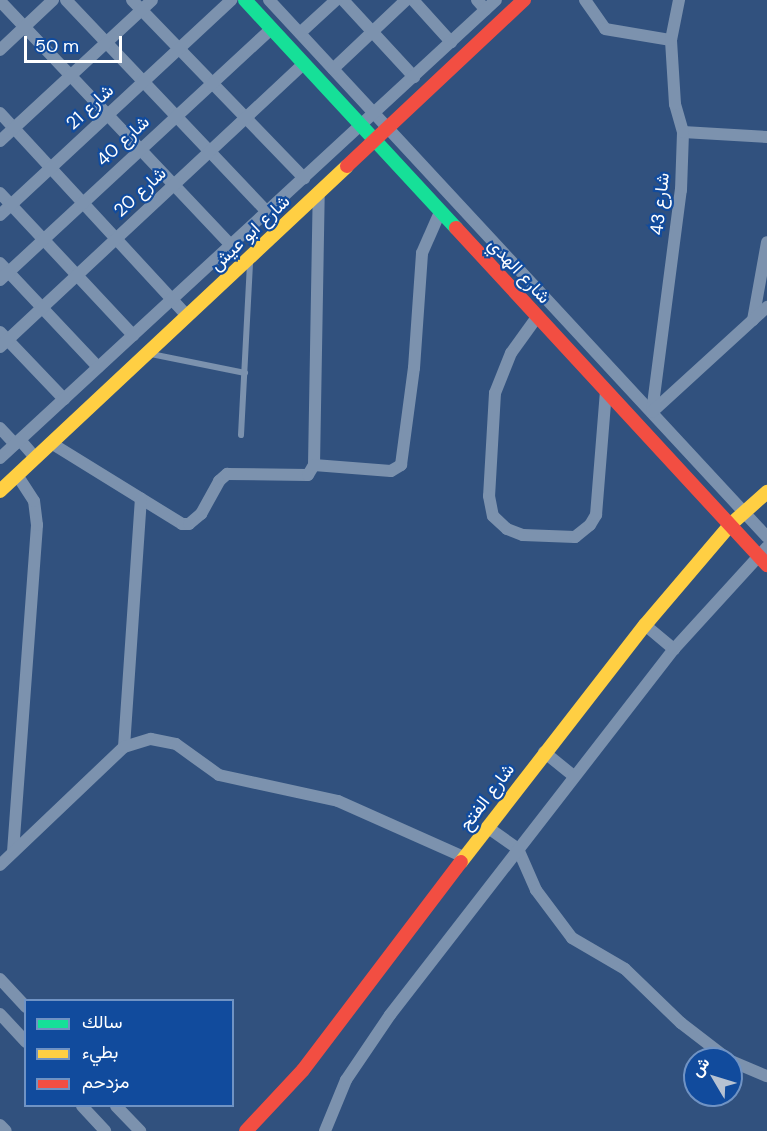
<!DOCTYPE html>
<html>
<head>
<meta charset="utf-8">
<style>
  body { margin:0 }
  #map { position:relative; width:767px; height:1131px; overflow:hidden; background:#31517e; font-family:"DM Sans",Vazirmatn,sans-serif }
  div>[style] { position:absolute }
  .lane>* { height:6px; margin:-3px; padding:0 3px; transform-origin:3px; border-radius:3px; background:#7c92ae }
  .street>* { height:12px; margin:-6px; padding:0 6px; transform-origin:6px; border-radius:6px; background:#7c92ae }
  .fast>* { height:14px; margin:-7px; padding:0 7px; transform-origin:7px; border-radius:7px; background:#16e098 }
  .slow>* { height:14px; margin:-7px; padding:0 7px; transform-origin:7px; border-radius:7px; background:#ffcf43 }
  .jam>* { height:14px; margin:-7px; padding:0 7px; transform-origin:7px; border-radius:7px; background:#f24e42 }
  span { translate:-50% -50%; white-space:nowrap; text-align:center; line-height:1.15; -webkit-text-stroke:4.5px #114b9d; paint-order:stroke }
  .street-label { font-size:18px; color:#fff }
  .legend { position:absolute; left:24px; top:999px; width:210px; height:108px; box-sizing:border-box; background:#114b9d; border:2px solid #7093c4; margin:0; padding:8px 10px; list-style:none; font-size:18px; color:#fff }
  .legend li { display:flex; align-items:center; gap:12px; height:30px }
  .legend b { width:30px; border:2px solid #7093c4 }
  .north { position:absolute; left:683px; top:1047px; width:60px; height:60px; box-sizing:border-box; background:#114b9d; border:2px solid #7093c4; border-radius:50%; rotate:308deg; font-size:16px; font-weight:700; line-height:24px; text-align:center; color:#fff }
  .north::after { content:''; display:block; margin:auto; width:21px; height:27px; background:#b7c2d2; clip-path:polygon(50% 0,100% 100%,50% 72%,0 100%) }
  .scale { position:absolute; left:24px; top:36px; width:98px; height:27px; box-sizing:border-box; border:3px solid #fff; border-top:0; padding-left:8px; font-size:18px; line-height:21px; white-space:nowrap; color:#fff; -webkit-text-stroke:4px #114b9d; paint-order:stroke }
</style>
</head>
<body>
<div id="map">
  <div class="lane">
    <i style="left:151px;top:354px;width:96px;rotate:11.4deg"></i>
    <i style="left:241px;top:435px;width:173px;rotate:-87deg"></i>
  </div>
  <div class="street">
    <i style="left:66px;top:0;width:292px;rotate:46.5deg"></i>
    <i style="left:132px;top:0;width:248px;rotate:46deg"></i>
    <i style="left:269px;top:0;width:732px;rotate:47.16deg"></i>
    <i style="left:343px;top:0;width:105px;rotate:47.3deg"></i>
    <i style="left:413px;top:0;width:57px;rotate:47.9deg"></i>
    <i style="left:477px;top:0;width:13px;rotate:48deg"></i>
    <i style="left:585px;top:0;width:35px;rotate:55deg"></i>
    <i style="left:605px;top:29px;width:67px;rotate:9.5deg"></i>
    <i style="left:0;top:1px;width:336px;rotate:46.6deg"></i>
    <i style="left:300px;top:33px;width:49px;rotate:-42.5deg"></i>
    <i style="left:0;top:50px;width:73px;rotate:-43.3deg"></i>
    <i style="left:333px;top:69px;width:100px;rotate:-43.4deg"></i>
    <i style="left:0;top:113px;width:276px;rotate:47.3deg"></i>
    <i style="left:683px;top:132px;width:84px;rotate:3.4deg"></i>
    <i style="left:0;top:141px;width:207px;rotate:-42.8deg"></i>
    <i style="left:0;top:193px;width:195px;rotate:46.9deg"></i>
    <i style="left:0;top:215px;width:316px;rotate:-42.9deg"></i>
    <i style="left:0;top:263px;width:143px;rotate:46.7deg"></i>
    <i style="left:0;top:280px;width:369px;rotate:-42.8deg"></i>
    <i style="left:537px;top:317px;width:44px;rotate:125.8deg"></i>
    <i style="left:511px;top:353px;width:43px;rotate:111.8deg"></i>
    <i style="left:495px;top:393px;width:103px;rotate:93.3deg"></i>
    <i style="left:489px;top:496px;width:20px;rotate:79deg"></i>
    <i style="left:493px;top:516px;width:19px;rotate:43deg"></i>
    <i style="left:507px;top:529px;width:17px;rotate:21deg"></i>
    <i style="left:523px;top:535px;width:52px;rotate:2.2deg"></i>
    <i style="left:575px;top:537px;width:19px;rotate:-39deg"></i>
    <i style="left:590px;top:525px;width:12px;rotate:-59deg"></i>
    <i style="left:596px;top:515px;width:124px;rotate:-85.4deg"></i>
    <i style="left:753px;top:320px;width:79px;rotate:-79.8deg"></i>
    <i style="left:0;top:332px;width:93px;rotate:46.3deg"></i>
    <i style="left:0;top:347px;width:415px;rotate:-43deg"></i>
    <i style="left:652px;top:412px;width:224px;rotate:-82.6deg"></i>
    <i style="left:681px;top:190px;width:58px;rotate:-88deg"></i>
    <i style="left:683px;top:132px;width:29px;rotate:-106deg"></i>
    <i style="left:675px;top:104px;width:64px;rotate:-93.6deg"></i>
    <i style="left:671px;top:40px;width:41px;rotate:-78.7deg"></i>
    <i style="left:652px;top:412px;width:156px;rotate:-42.4deg"></i>
    <i style="left:0;top:428px;width:22px;rotate:47deg"></i>
    <i style="left:20px;top:440px;width:23px;rotate:49deg"></i>
    <i style="left:51px;top:443px;width:154px;rotate:31.7deg"></i>
    <i style="left:182px;top:524px;width:7px"></i>
    <i style="left:189px;top:524px;width:16px;rotate:-40deg"></i>
    <i style="left:201px;top:514px;width:38px;rotate:-61deg"></i>
    <i style="left:219px;top:481px;width:11px;rotate:-41deg"></i>
    <i style="left:227px;top:474px;width:81px;rotate:0.7deg"></i>
    <i style="left:308px;top:475px;width:12px;rotate:-59deg"></i>
    <i style="left:314px;top:465px;width:273px;rotate:-89deg"></i>
    <i style="left:0;top:458px;width:675px;rotate:-42.72deg"></i>
    <i style="left:314px;top:465px;width:77px;rotate:4.5deg"></i>
    <i style="left:391px;top:471px;width:12px;rotate:-31deg"></i>
    <i style="left:401px;top:465px;width:98px;rotate:-82.4deg"></i>
    <i style="left:414px;top:368px;width:115px;rotate:-86deg"></i>
    <i style="left:422px;top:253px;width:45px;rotate:-66.3deg"></i>
    <i style="left:645px;top:625px;width:38px;rotate:40deg"></i>
    <i style="left:124px;top:747px;width:249px;rotate:-86.1deg"></i>
    <i style="left:544px;top:752px;width:38px;rotate:39deg"></i>
    <i style="left:487px;top:827px;width:38px;rotate:35deg"></i>
    <i style="left:518px;top:849px;width:45px;rotate:66.3deg"></i>
    <i style="left:536px;top:890px;width:60px;rotate:53.1deg"></i>
    <i style="left:572px;top:938px;width:61px;rotate:30.3deg"></i>
    <i style="left:625px;top:969px;width:78px;rotate:44deg"></i>
    <i style="left:681px;top:1023px;width:59px;rotate:37.5deg"></i>
    <i style="left:13px;top:852px;width:328px;rotate:-85.8deg"></i>
    <i style="left:37px;top:525px;width:24px;rotate:-97deg"></i>
    <i style="left:34px;top:501px;width:31px;rotate:-123deg"></i>
    <i style="left:0;top:865px;width:171px;rotate:-43.6deg"></i>
    <i style="left:124px;top:747px;width:28px;rotate:-17deg"></i>
    <i style="left:151px;top:739px;width:25px;rotate:11deg"></i>
    <i style="left:176px;top:744px;width:53px;rotate:35.8deg"></i>
    <i style="left:219px;top:775px;width:122px;rotate:12.3deg"></i>
    <i style="left:338px;top:801px;width:138px;rotate:24deg"></i>
    <i style="left:0;top:979px;width:38px;rotate:47deg"></i>
    <i style="left:0;top:1014px;width:38px;rotate:47deg"></i>
    <i style="left:731px;top:1061px;width:39px;rotate:23deg"></i>
    <i style="left:82px;top:1106px;width:34px;rotate:47deg"></i>
    <i style="left:116px;top:1106px;width:35px;rotate:46deg"></i>
    <i style="left:0;top:1125px;width:8px;rotate:45deg"></i>
    <i style="left:325px;top:1131px;width:55px;rotate:-67.6deg"></i>
    <i style="left:346px;top:1080px;width:78px;rotate:-55.9deg"></i>
    <i style="left:390px;top:1015px;width:463px;rotate:-52.2deg"></i>
    <i style="left:674px;top:649px;width:138px;rotate:-47.6deg"></i>
  </div>
  <div class="fast">
    <i style="left:245px;top:0;width:311px;rotate:47.2deg"></i>
  </div>
  <div class="slow">
    <i style="left:0;top:491px;width:475px;rotate:-43.1deg"></i>
    <i style="left:461px;top:862px;width:300px;rotate:-52.2deg"></i>
    <i style="left:645px;top:625px;width:131px;rotate:-49.6deg"></i>
    <i style="left:730px;top:525px;width:50px;rotate:-41.7deg"></i>
  </div>
  <div class="jam">
    <i style="left:347px;top:166px;width:243px;rotate:-43.2deg"></i>
    <i style="left:456px;top:228px;width:459px;rotate:47.3deg"></i>
    <i style="left:246px;top:1131px;width:83px;rotate:-46.9deg"></i>
    <i style="left:303px;top:1070px;width:261px;rotate:-52.8deg"></i>
  </div>
  <div class="street-label">
    <span style="left:90px;top:107px;rotate:-43deg">شارع 21</span>
    <span style="left:123px;top:141px;rotate:-43deg">شارع 40</span>
    <span style="left:140px;top:192px;rotate:-43deg">شارع 20</span>
    <span style="left:660px;top:204px;rotate:-84deg">شارع 43</span>
    <span style="left:250px;top:233px;rotate:-43deg">شارع ابو عيش</span>
    <span style="left:519px;top:271px;rotate:47deg">شارع الهدي</span>
    <span style="left:487px;top:797px;rotate:-53deg">شارع الفتح</span>
  </div>
  <ul class="legend">
  <li><b style="height:8px;background:#16e098"></b>سالك</li>
  <li><b style="height:8px;background:#ffcf43"></b>بطيء</li>
  <li><b style="height:8px;background:#f24e42"></b>مزدحم</li>
  </ul>
  <div class="north">ش</div>
  <div class="scale">50 m</div>
</div>
</body>
</html>
